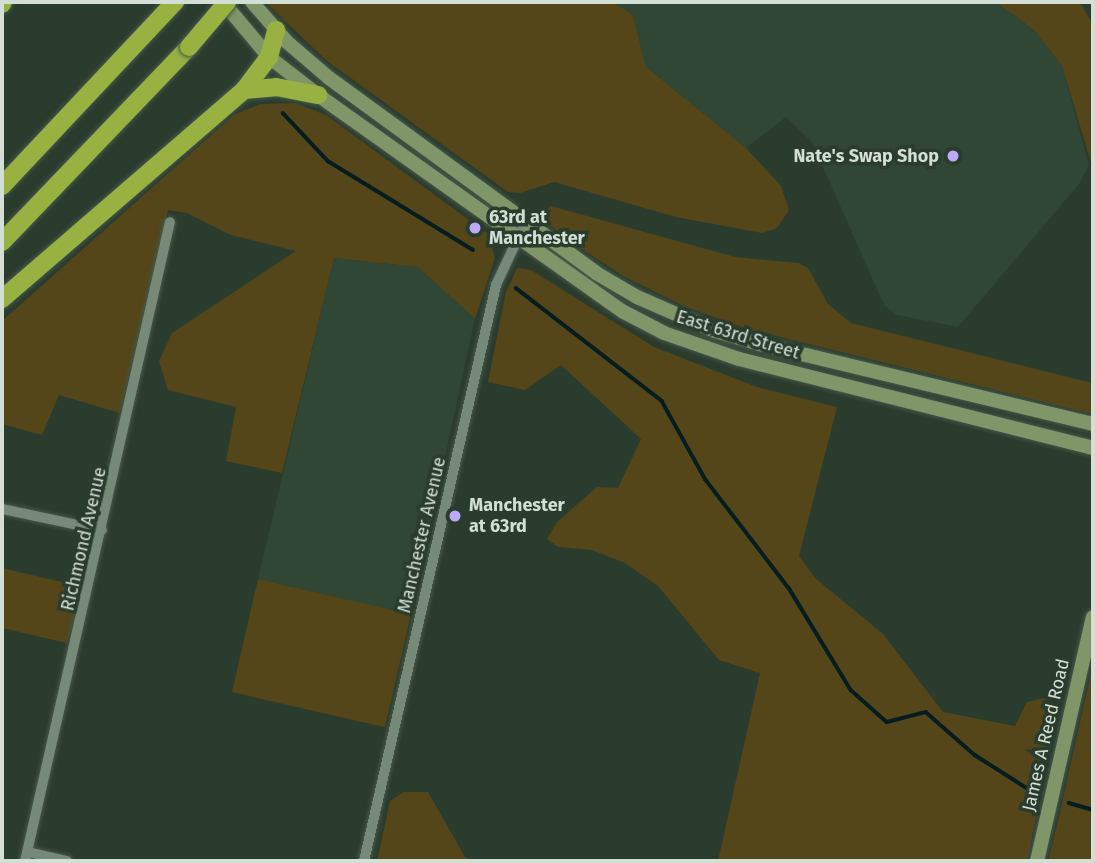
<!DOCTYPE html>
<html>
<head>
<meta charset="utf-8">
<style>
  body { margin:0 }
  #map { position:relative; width:1095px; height:863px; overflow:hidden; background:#2a3c2d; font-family:"Fira Sans",sans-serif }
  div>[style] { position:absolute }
  .built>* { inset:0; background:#2f4734 }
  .green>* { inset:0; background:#544619; transform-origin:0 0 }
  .stream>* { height:3.5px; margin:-1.75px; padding:0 1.75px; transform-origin:1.75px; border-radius:1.75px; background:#061d20 }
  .roads { filter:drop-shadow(0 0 2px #47574a) drop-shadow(0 0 2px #47574a) }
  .street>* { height:10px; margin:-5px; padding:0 5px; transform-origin:5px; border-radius:5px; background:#758a78 }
  .secondary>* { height:14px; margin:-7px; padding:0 7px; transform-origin:7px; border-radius:7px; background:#809668 }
  .highway>* { height:18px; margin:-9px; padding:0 9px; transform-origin:9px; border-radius:9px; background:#99b141 }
  .bridges { filter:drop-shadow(0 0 2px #47574a) drop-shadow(0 0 2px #47574a) }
  .highway-bridge>* { height:18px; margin:-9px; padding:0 9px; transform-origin:9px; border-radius:9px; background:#99b141 }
  .dots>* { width:19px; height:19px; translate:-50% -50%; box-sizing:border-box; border:4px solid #2a3c2d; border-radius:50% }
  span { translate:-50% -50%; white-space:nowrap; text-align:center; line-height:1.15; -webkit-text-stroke:7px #2a3c2d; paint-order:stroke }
  .poi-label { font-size:18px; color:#d3ded4; font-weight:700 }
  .right { translate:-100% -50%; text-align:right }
  .left { translate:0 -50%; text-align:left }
  .street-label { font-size:18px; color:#d3ded4 }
  .frame { position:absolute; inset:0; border:4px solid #d3ded4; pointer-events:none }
</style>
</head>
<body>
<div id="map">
  <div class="built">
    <i style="clip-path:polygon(613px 2px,996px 2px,1034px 30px,1062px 66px,1089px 165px,1079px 184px,958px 327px,897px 315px,884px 305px,812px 142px,786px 117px,746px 148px,646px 67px,633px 15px)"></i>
    <i style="clip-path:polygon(334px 258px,418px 267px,475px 319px,411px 615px,258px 579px)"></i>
  </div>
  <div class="green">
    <i style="clip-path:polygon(265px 2px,613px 2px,633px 15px,646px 67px,746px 148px,781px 186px,789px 210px,777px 228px,762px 233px,676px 217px,554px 182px,520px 193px,508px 192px,327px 61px)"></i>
    <i style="clip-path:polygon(996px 2px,1080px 2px,1093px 25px,1093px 169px,1062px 66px,1034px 30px)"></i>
    <i style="clip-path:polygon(295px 103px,326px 115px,488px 234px,495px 258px,475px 319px,418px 267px,334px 258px,282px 473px,226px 461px,236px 407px,168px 390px,159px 361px,172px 333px,296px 251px,231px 235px,187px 213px,168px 210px,120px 413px,59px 395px,42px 435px,2px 424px,2px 321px,235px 114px,261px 104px)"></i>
    <i style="clip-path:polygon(551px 206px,735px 257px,799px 263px,808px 268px,828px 304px,851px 323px,1092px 383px,1093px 414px,744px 328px,684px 306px,625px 277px,577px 246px,542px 219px,541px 213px)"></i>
    <i style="clip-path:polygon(517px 268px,531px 270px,654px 347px,757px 387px,837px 407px,799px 556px,815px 578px,883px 634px,943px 712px,1015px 726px,1027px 702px,1044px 698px,1057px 715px,1027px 861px,718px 861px,760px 673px,719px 660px,658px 586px,625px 563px,592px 550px,558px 547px,547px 539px,557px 522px,597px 487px,618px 488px,641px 439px,561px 365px,525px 390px,488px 382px,506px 292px)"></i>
    <i style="clip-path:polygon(2px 568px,83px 587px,67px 643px,2px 628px)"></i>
    <i style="left:258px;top:579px;width:157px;height:116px;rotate:13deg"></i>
    <i style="clip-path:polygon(1093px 665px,1093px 861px,1048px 861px,1058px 821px)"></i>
    <i style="clip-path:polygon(404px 792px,428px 792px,465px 857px,472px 861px,377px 861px,390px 801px)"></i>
  </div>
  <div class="stream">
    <i style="left:283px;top:113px;width:66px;rotate:46.8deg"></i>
    <i style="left:328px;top:161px;width:170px;rotate:31.5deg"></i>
    <i style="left:516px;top:288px;width:185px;rotate:37.7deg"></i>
    <i style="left:662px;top:401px;width:90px;rotate:60.9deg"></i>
    <i style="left:706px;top:480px;width:136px;rotate:52.5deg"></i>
    <i style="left:789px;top:588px;width:119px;rotate:58.7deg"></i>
    <i style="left:851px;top:690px;width:48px;rotate:41.6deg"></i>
    <i style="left:887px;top:722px;width:40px;rotate:-14.4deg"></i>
    <i style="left:926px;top:712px;width:65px;rotate:41.3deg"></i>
    <i style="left:975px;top:755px;width:76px;rotate:32.6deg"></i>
    <i style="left:1069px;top:803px;width:25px;rotate:16deg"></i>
  </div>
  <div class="roads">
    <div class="street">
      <i style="left:2px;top:509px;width:102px;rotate:11.9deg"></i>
      <i style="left:28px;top:852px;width:40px;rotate:13deg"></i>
      <i style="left:25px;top:861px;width:655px;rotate:-77.22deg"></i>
      <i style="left:364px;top:861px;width:591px;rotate:-77.09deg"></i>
      <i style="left:496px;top:285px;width:71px;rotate:-64.9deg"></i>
    </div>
    <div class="secondary">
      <i style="left:223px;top:2px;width:72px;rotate:50.1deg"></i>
      <i style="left:269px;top:57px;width:62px;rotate:37.8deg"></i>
      <i style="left:318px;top:95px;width:373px;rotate:35.4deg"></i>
      <i style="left:622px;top:311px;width:47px;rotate:27.6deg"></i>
      <i style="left:664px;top:333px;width:79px;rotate:19.1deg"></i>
      <i style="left:739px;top:359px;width:365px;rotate:14.1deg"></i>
      <i style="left:252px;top:2px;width:53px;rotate:48.8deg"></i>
      <i style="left:287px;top:42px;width:55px;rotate:40.6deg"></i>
      <i style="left:329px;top:78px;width:331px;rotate:36.1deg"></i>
      <i style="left:596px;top:273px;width:48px;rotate:30.3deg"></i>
      <i style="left:637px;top:297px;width:85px;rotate:23.6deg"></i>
      <i style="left:715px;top:331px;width:47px;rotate:16.1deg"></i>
      <i style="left:760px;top:344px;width:342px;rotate:13.5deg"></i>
      <i style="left:1037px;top:861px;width:250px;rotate:-77.1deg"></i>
    </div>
    <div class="highway">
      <i style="left:2px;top:4px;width:2px;rotate:-63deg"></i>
      <i style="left:244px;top:90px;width:32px;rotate:-5deg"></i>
      <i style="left:276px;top:87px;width:43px;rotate:10.8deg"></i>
      <i style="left:2px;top:186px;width:253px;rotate:-46.8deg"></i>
      <i style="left:2px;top:242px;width:270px;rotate:-46.2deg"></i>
      <i style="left:2px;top:299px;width:320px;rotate:-40.8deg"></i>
      <i style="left:244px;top:90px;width:41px;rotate:-52.9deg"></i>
      <i style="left:269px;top:57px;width:28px;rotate:-75deg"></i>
    </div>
  </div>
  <div class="bridges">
    <div class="highway-bridge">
      <i style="left:189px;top:47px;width:59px;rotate:-49.8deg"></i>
    </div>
  </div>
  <div class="dots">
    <i style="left:953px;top:156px;background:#bcaaf6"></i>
    <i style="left:475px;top:228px;background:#bcaaf6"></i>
    <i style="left:455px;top:516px;background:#bcaaf6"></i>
  </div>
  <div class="poi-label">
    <span class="right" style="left:939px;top:156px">Nate's Swap Shop</span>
    <span class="left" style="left:489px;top:228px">63rd at<br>Manchester</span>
    <span class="left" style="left:469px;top:516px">Manchester<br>at 63rd</span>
  </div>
  <div class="street-label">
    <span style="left:738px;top:335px;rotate:17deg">East 63rd Street</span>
    <span style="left:422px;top:535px;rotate:-77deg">Manchester Avenue</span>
    <span style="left:84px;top:539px;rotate:-77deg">Richmond Avenue</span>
    <span style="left:1046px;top:735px;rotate:-77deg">James A Reed Road</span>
  </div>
  <div class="frame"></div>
</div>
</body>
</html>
